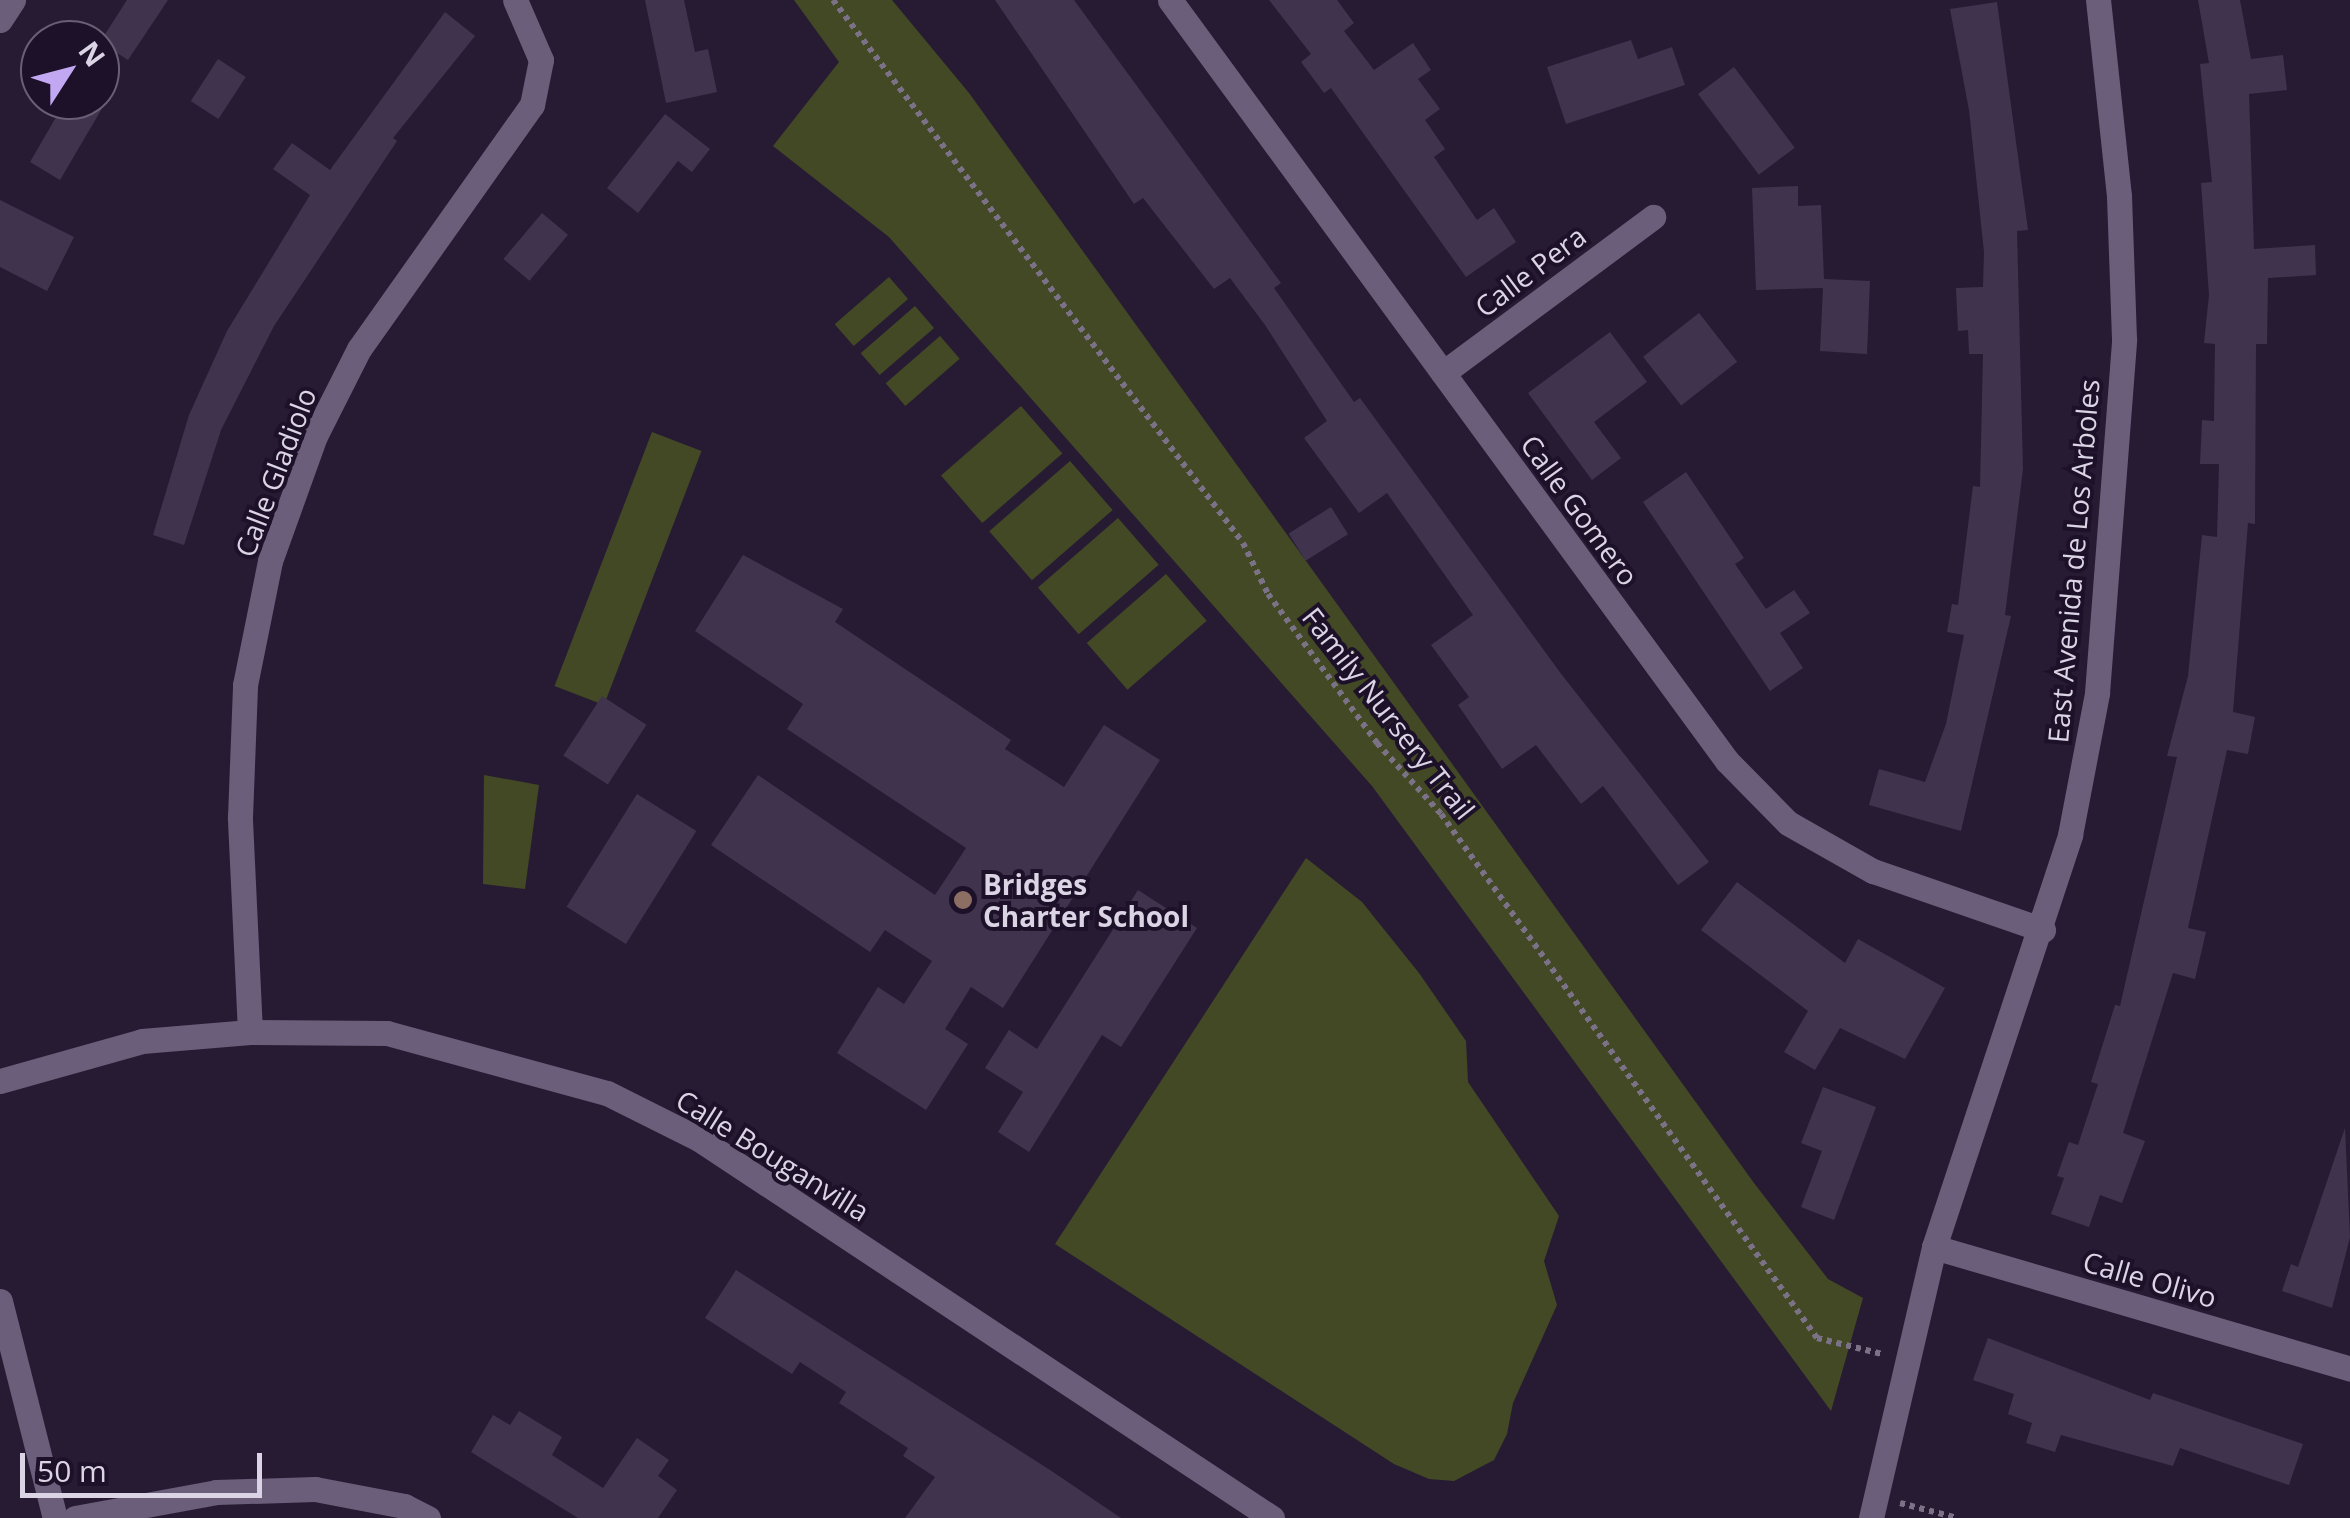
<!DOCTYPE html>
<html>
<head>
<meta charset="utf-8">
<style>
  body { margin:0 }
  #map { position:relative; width:2350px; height:1518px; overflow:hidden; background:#271b34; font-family:"Open Sans",sans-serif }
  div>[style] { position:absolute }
  .green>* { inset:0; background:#434924; transform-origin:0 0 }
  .building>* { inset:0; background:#3f334d; transform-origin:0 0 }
  .path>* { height:6px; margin-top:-3px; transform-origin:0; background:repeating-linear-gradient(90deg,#7c7287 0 5px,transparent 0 10px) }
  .minor>* { height:25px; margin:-12.5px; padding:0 12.5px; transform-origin:12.5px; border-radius:12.5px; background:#6b5e7b }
  .tertiary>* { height:25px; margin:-12.5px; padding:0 12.5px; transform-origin:12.5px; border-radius:12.5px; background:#6b5e7b }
  .secondary>* { height:25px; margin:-12.5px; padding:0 12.5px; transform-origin:12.5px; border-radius:12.5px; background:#6b5e7b }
  .dots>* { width:28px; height:28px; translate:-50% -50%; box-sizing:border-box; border:5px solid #1d1129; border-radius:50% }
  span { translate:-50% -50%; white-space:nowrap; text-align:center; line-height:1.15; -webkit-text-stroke:8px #1d1129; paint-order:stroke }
  .street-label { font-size:28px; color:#dbd4e5 }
  .poi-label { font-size:28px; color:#dbd4e5; font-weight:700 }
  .left { translate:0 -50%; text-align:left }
  .north { position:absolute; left:20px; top:20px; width:100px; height:100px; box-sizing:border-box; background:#1d1129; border:2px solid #695f74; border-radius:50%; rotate:54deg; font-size:28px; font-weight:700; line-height:40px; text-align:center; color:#dbd4e5 }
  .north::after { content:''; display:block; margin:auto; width:35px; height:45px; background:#c2a8f3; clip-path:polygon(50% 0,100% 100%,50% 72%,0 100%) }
  .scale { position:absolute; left:20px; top:1453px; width:242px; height:45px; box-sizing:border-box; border:5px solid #dbd4e5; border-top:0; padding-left:12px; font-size:30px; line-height:35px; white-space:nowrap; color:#dbd4e5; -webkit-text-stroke:8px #1d1129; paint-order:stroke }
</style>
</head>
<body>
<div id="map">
  <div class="green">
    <i style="clip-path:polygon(794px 0,892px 0,969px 93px,1754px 1183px,1828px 1279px,1863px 1298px,1831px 1411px,1372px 786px,889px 237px,773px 146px,839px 62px)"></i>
    <i style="left:889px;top:277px;width:29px;height:72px;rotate:49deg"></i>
    <i style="left:915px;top:306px;width:29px;height:72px;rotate:49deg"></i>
    <i style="left:940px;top:336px;width:30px;height:72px;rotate:49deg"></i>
    <i style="left:1021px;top:406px;width:63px;height:106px;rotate:49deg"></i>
    <i style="left:652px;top:432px;width:53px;height:272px;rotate:21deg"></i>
    <i style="left:1070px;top:461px;width:65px;height:107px;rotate:49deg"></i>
    <i style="left:1118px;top:518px;width:62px;height:106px;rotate:49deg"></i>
    <i style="left:1166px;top:574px;width:62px;height:105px;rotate:49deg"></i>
    <i style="clip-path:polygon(484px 775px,539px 785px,525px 889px,483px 884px)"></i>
    <i style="clip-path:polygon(1306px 858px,1362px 902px,1419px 973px,1466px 1041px,1468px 1082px,1559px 1216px,1544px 1261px,1557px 1305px,1513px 1403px,1507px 1434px,1494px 1460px,1454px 1481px,1429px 1479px,1394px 1464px,1055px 1244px)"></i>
  </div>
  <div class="building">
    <i style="clip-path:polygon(127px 0,168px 0,128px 60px,100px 42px)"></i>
    <i style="clip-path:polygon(645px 0,684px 0,695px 52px,708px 49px,717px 92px,666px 103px)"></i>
    <i style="clip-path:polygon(995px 0,1074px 0,1281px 283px,1274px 288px,1354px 402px,1360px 398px,1562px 675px,1709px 862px,1678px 885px,1603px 786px,1581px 804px,1536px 745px,1502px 769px,1458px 705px,1469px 697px,1431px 645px,1473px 615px,1387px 493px,1359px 513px,1304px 438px,1327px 421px,1265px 325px,1230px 278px,1214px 289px,1143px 198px,1134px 204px)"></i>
    <i style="clip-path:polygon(1269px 0,1337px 0,1354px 23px,1344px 31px,1374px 70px,1413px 43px,1431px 70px,1418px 79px,1440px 109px,1425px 120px,1445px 149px,1434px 157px,1477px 220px,1494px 208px,1516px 242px,1466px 277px,1331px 88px,1324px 93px,1301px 62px,1311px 54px)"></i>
    <i style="clip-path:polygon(2198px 0,2240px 0,2251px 59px,2283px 55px,2287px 90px,2249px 94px,2254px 249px,2315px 245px,2316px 275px,2268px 278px,2267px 344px,2256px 344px,2255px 524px,2248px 523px,2233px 712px,2255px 717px,2248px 754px,2227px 750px,2188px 928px,2206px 932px,2195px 979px,2173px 973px,2123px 1133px,2145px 1141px,2122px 1203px,2100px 1195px,2089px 1227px,2051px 1214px,2064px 1178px,2057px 1176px,2069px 1142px,2078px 1145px,2098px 1084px,2091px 1082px,2115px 1005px,2120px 1006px,2177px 757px,2167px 756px,2188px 676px,2202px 535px,2217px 537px,2219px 464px,2200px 464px,2202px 420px,2214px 421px,2215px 344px,2204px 343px,2209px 295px,2201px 183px,2212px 182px,2200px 64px,2209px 63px)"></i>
    <i style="clip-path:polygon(1997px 2px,2028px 230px,2017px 231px,2023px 469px,2005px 615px,2011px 616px,1961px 831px,1869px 805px,1879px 769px,1925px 782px,1946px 724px,1964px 635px,1947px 632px,1952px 604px,1958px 605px,1973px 486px,1980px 487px,1983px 354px,1969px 354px,1968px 330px,1958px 331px,1956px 288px,1983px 287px,1984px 252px,1969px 110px,1950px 9px)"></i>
    <i style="clip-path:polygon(445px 12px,475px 36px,393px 138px,397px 141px,274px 326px,221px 430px,184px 545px,153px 535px,189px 415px,227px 331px,310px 195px,273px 169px,292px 143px,330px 170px)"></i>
    <i style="clip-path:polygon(1631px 40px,1638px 59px,1672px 47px,1685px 85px,1566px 124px,1547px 67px)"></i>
    <i style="left:218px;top:59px;width:33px;height:50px;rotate:33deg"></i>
    <i style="left:1734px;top:67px;width:101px;height:45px;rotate:53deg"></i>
    <i style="clip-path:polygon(66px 100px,107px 100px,60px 180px,30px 162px)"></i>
    <i style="clip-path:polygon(665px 114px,710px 149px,692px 172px,678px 161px,638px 213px,607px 188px)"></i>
    <i style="clip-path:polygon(1798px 186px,1798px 206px,1821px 205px,1824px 279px,1870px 281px,1867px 354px,1820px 351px,1823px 288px,1756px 290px,1752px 188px)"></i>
    <i style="clip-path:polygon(0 200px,74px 237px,47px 291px,0 267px)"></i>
    <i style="left:542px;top:213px;width:34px;height:60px;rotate:40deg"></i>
    <i style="left:1699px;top:313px;width:62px;height:71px;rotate:52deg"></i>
    <i style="clip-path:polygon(1610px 332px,1647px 382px,1594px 422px,1621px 458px,1592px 480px,1528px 393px)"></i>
    <i style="clip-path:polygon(1686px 472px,1744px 558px,1735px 564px,1766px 609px,1794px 590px,1810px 613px,1780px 633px,1803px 668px,1770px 691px,1643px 502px)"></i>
    <i style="left:1331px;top:507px;width:32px;height:50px;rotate:58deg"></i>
    <i style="clip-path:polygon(743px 555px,843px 609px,835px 622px,1011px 740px,1005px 749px,1064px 787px,1104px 725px,1160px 760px,1003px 1008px,971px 987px,945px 1029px,968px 1044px,926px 1110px,837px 1053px,878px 987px,904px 1004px,932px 961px,885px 930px,870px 952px,711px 845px,758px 775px,935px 895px,966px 848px,787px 729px,803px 704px,695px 631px)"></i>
    <i style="left:602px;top:696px;width:53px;height:71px;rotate:33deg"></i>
    <i style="left:637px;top:794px;width:70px;height:133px;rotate:32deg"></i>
    <i style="clip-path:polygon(1737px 882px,1845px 963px,1858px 939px,1945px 988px,1905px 1059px,1840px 1028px,1815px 1070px,1784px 1052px,1808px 1011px,1701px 930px)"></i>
    <i style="clip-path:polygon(1138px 890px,1197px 928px,1121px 1047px,1102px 1035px,1029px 1152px,998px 1132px,1023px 1092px,985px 1068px,1009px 1030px,1037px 1049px)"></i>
    <i style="clip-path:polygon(1823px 1087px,1876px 1107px,1834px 1220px,1801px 1207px,1822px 1151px,1801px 1143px)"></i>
    <i style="clip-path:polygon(2345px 1128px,2350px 1237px,2332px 1308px,2282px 1291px,2291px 1264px,2298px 1267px)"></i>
    <i style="clip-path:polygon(736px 1270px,1050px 1470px,1121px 1518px,905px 1518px,935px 1477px,903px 1456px,908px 1448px,839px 1403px,846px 1392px,800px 1362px,792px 1374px,705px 1318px)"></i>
    <i style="clip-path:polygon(1988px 1338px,2150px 1400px,2153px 1393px,2303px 1444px,2289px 1485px,2180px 1448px,2173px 1466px,2061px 1435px,2055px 1452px,2026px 1443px,2032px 1423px,2008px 1414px,2014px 1394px,1973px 1380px)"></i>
    <i style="clip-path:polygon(519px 1411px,562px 1437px,552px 1455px,603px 1488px,637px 1438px,669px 1460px,658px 1476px,677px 1490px,658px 1518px,578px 1518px,471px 1452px,493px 1415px,510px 1425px)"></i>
  </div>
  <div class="path">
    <i style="left:833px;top:0;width:680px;rotate:52.94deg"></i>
    <i style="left:1243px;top:543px;width:57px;rotate:63.9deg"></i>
    <i style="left:1268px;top:594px;width:185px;rotate:53.8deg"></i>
    <i style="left:1377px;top:743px;width:96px;rotate:48deg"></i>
    <i style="left:1441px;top:814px;width:645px;rotate:54.34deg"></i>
    <i style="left:1817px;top:1338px;width:67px;rotate:13.8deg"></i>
    <i style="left:1900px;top:1503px;width:59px;rotate:14.7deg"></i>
  </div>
  <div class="minor">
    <i style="left:1170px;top:0;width:943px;rotate:53.8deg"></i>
    <i style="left:1727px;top:761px;width:87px;rotate:45.5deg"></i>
    <i style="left:1788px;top:823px;width:98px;rotate:29.5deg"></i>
    <i style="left:1873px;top:871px;width:180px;rotate:19.1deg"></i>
    <i style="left:1443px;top:373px;width:262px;rotate:-36.6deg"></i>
    <i style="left:250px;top:1032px;width:215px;rotate:-92.7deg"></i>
    <i style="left:240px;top:817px;width:132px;rotate:-87.8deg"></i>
    <i style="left:245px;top:685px;width:126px;rotate:-78.6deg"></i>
    <i style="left:270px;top:561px;width:133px;rotate:-70.2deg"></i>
    <i style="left:315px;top:436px;width:97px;rotate:-63.2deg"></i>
    <i style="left:359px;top:349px;width:299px;rotate:-54.7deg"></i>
    <i style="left:532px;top:105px;width:46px;rotate:-78.7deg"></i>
    <i style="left:541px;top:60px;width:65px;rotate:-113.4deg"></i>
    <i style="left:0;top:1081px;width:148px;rotate:-15.7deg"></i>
    <i style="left:142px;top:1041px;width:108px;rotate:-4.8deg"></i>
    <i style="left:250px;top:1032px;width:137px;rotate:0.4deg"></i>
    <i style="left:387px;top:1033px;width:228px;rotate:15.3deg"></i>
    <i style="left:607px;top:1093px;width:103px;rotate:26.6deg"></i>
    <i style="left:699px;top:1139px;width:687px;rotate:33.48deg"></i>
    <i style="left:1934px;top:1247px;width:434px;rotate:16.3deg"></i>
    <i style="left:0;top:1301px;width:224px;rotate:75.8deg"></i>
    <i style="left:75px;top:1518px;width:143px;rotate:-10.4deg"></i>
    <i style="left:216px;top:1492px;width:99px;rotate:-1.7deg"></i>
    <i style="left:315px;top:1489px;width:91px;rotate:10.8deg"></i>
    <i style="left:404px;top:1506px;width:27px;rotate:27deg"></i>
  </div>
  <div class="tertiary">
    <i style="left:0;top:20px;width:24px;rotate:-57deg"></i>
  </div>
  <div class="secondary">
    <i style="left:1871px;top:1518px;width:278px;rotate:-76.9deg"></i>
    <i style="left:1934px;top:1247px;width:434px;rotate:-71.7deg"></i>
    <i style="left:2070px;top:835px;width:145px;rotate:-79.2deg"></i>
    <i style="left:2097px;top:693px;width:355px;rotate:-85.6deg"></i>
    <i style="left:2124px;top:339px;width:143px;rotate:-92deg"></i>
    <i style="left:2119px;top:196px;width:197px;rotate:-96.1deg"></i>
  </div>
  <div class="dots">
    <i style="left:963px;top:900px;background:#8d6e63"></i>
  </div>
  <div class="street-label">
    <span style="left:1530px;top:271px;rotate:-37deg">Calle Pera</span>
    <span style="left:275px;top:472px;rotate:-69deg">Calle Gladiolo</span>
    <span style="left:1580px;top:510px;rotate:54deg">Calle Gomero</span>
    <span style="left:2073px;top:561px;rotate:-85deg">East Avenida de Los Arboles</span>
    <span style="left:1389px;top:713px;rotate:52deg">Family Nursery Trail</span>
    <span style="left:773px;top:1155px;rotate:32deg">Calle Bouganvilla</span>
    <span style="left:2150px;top:1279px;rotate:16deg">Calle Olivo</span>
  </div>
  <div class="poi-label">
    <span class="left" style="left:983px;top:900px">Bridges<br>Charter School</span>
  </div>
  <div class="north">N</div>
  <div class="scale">50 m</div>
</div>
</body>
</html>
